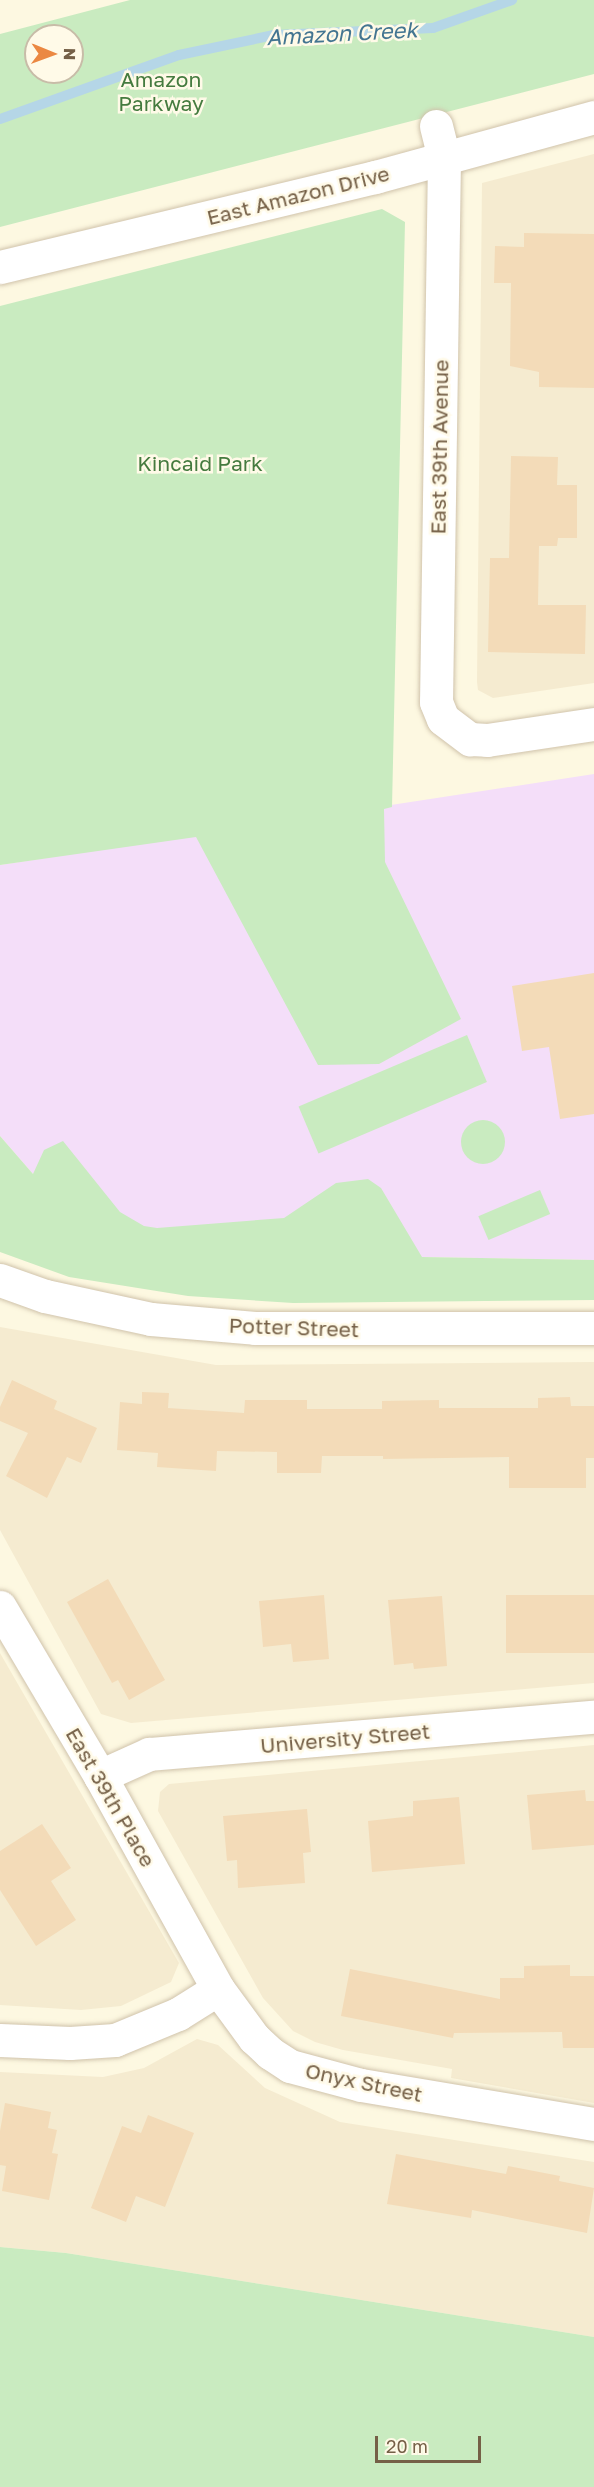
<!DOCTYPE html>
<html>
<head>
<meta charset="utf-8">
<style>
  body { margin:0 }
  #map { position:relative; width:594px; height:2487px; overflow:hidden; background:#fdf8e1; font-family:"Golos Text",sans-serif }
  div>[style] { position:absolute }
  .residential>* { inset:0; background:#f5ebd0 }
  .education>* { inset:0; background:#f4def9 }
  .green>* { inset:0; background:#c9ebc0; transform-origin:0 0 }
  .round { border-radius:50% }
  .stream>* { height:10px; margin:-5px; padding:0 5px; transform-origin:5px; border-radius:5px; background:#b5d6e7 }
  .building>* { inset:0; background:#f3dbb8; transform-origin:0 0 }
  .roads { filter:drop-shadow(0 0 2px #d0c3ab) drop-shadow(0 0 2px #d0c3ab) }
  .street>* { height:33px; margin:-16.5px; padding:0 16.5px; transform-origin:16.5px; border-radius:16.5px; background:#fff }
  .secondary>* { height:33px; margin:-16.5px; padding:0 16.5px; transform-origin:16.5px; border-radius:16.5px; background:#fff }
  span { translate:-50% -50%; white-space:nowrap; text-align:center; line-height:1.15; -webkit-text-stroke:5px #fffae8; paint-order:stroke }
  .park-label { font-size:21px; color:#457b3f }
  .street-label { font-size:21px; color:#756047 }
  .water-label { font-size:22px; color:#437591; font-style:italic }
  .north { position:absolute; left:24px; top:24px; width:60px; height:60px; box-sizing:border-box; background:#fffae8; border:2px solid #c8bca8; border-radius:50%; rotate:91deg; font-size:16px; font-weight:700; line-height:24px; text-align:center; color:#756047 }
  .north::after { content:''; display:block; margin:auto; width:21px; height:27px; background:#eb8842; clip-path:polygon(50% 0,100% 100%,50% 72%,0 100%) }
  .scale { position:absolute; left:375px; top:2436px; width:106px; height:27px; box-sizing:border-box; border:3px solid #756047; border-top:0; padding-left:8px; font-size:18px; line-height:21px; white-space:nowrap; color:#756047; -webkit-text-stroke:4px #fffae8; paint-order:stroke }
</style>
</head>
<body>
<div id="map">
  <div class="residential">
    <i style="clip-path:polygon(594px 154px,594px 683px,493px 698px,478px 690px,477px 682px,482px 183px)"></i>
    <i style="clip-path:polygon(0 1327px,216px 1365px,594px 1362px,594px 1683px,131px 1723px,101px 1714px,0 1530px)"></i>
    <i style="clip-path:polygon(0 1653px,179px 1963px,171px 1982px,121px 2006px,81px 2010px,0 2005px)"></i>
    <i style="clip-path:polygon(594px 1745px,594px 2103px,451px 2078px,452px 2069px,343px 2050px,315px 2042px,293px 2031px,263px 1998px,158px 1811px,160px 1792px,169px 1784px)"></i>
    <i style="clip-path:polygon(197px 2039px,218px 2045px,265px 2088px,340px 2122px,594px 2162px,594px 2337px,66px 2253px,0 2247px,0 2072px,103px 2077px,144px 2068px)"></i>
  </div>
  <div class="education">
    <i style="clip-path:polygon(594px 774px,594px 1260px,421px 1257px,202px 1260px,33px 1174px,0 1136px,0 865px)"></i>
  </div>
  <div class="green">
    <i style="clip-path:polygon(evenodd,130px 0,594px 0,594px 74px,0 227px,0 34px,130px 0,36px 36px,72px 36px,72px 72px,36px 72px,36px 36px)"></i>
    <i style="clip-path:polygon(382px 209px,405px 222px,392px 807px,384px 809px,385px 862px,461px 1019px,379px 1064px,318px 1065px,196px 837px,0 865px,0 306px)"></i>
    <i style="left:467px;top:1035px;width:51px;height:183px;rotate:67deg"></i>
    <i class="round" style="left:461px;top:1120px;width:44px;height:44px"></i>
    <i style="clip-path:polygon(0 1136px,33px 1174px,44px 1150px,63px 1141px,120px 1212px,144px 1226px,157px 1228px,284px 1218px,336px 1183px,368px 1179px,381px 1188px,422px 1257px,594px 1260px,594px 1300px,293px 1303px,188px 1296px,69px 1277px,0 1252px)"></i>
    <i style="left:540px;top:1190px;width:26px;height:67px;rotate:67deg"></i>
    <i style="clip-path:polygon(0 2247px,66px 2253px,594px 2337px,594px 2487px,0 2487px)"></i>
  </div>
  <div class="stream">
    <i style="left:0;top:119px;width:190px;rotate:-19.7deg"></i>
    <i style="left:179px;top:55px;width:97px;rotate:-11.9deg"></i>
    <i style="left:274px;top:35px;width:159px;rotate:-2.5deg"></i>
    <i style="left:433px;top:28px;width:84px;rotate:-19.5deg"></i>
  </div>
  <div class="building">
    <i style="clip-path:polygon(524px 233px,594px 234px,594px 388px,539px 387px,539px 372px,510px 366px,511px 283px,494px 283px,495px 246px,524px 247px)"></i>
    <i style="clip-path:polygon(511px 456px,558px 457px,557px 485px,577px 485px,577px 538px,558px 538px,557px 546px,539px 546px,538px 605px,586px 605px,585px 654px,488px 652px,490px 558px,509px 558px)"></i>
    <i style="clip-path:polygon(594px 973px,594px 1114px,560px 1119px,549px 1047px,522px 1051px,512px 986px)"></i>
    <i style="clip-path:polygon(12px 1380px,57px 1401px,54px 1409px,97px 1428px,81px 1463px,67px 1457px,47px 1498px,6px 1476px,28px 1433px,0 1421px,0 1407px)"></i>
    <i style="clip-path:polygon(142px 1392px,169px 1393px,168px 1408px,244px 1413px,245px 1400px,307px 1400px,307px 1409px,382px 1409px,382px 1401px,439px 1400px,439px 1408px,538px 1408px,538px 1398px,570px 1397px,571px 1406px,594px 1406px,594px 1458px,586px 1458px,586px 1488px,509px 1488px,509px 1457px,383px 1459px,383px 1456px,322px 1456px,321px 1473px,277px 1473px,277px 1452px,217px 1451px,216px 1471px,157px 1467px,158px 1453px,117px 1450px,120px 1402px,142px 1404px)"></i>
    <i style="clip-path:polygon(108px 1579px,165px 1680px,129px 1700px,118px 1680px,112px 1683px,67px 1602px)"></i>
    <i style="clip-path:polygon(324px 1595px,329px 1659px,293px 1662px,291px 1644px,263px 1647px,259px 1601px)"></i>
    <i style="left:594px;top:1595px;width:58px;height:88px;rotate:90deg"></i>
    <i style="clip-path:polygon(442px 1596px,447px 1666px,414px 1669px,413px 1663px,394px 1665px,388px 1600px)"></i>
    <i style="clip-path:polygon(585px 1790px,586px 1801px,594px 1801px,594px 1845px,532px 1850px,527px 1795px)"></i>
    <i style="clip-path:polygon(459px 1797px,465px 1864px,372px 1872px,368px 1821px,413px 1816px,413px 1801px)"></i>
    <i style="clip-path:polygon(307px 1809px,311px 1852px,303px 1853px,305px 1883px,238px 1888px,237px 1860px,227px 1861px,223px 1816px)"></i>
    <i style="clip-path:polygon(42px 1824px,71px 1868px,51px 1881px,76px 1920px,36px 1946px,0 1890px,0 1851px)"></i>
    <i style="clip-path:polygon(570px 1965px,570px 1976px,594px 1976px,594px 2048px,563px 2048px,562px 2032px,454px 2033px,453px 2038px,341px 2016px,350px 1969px,500px 1999px,500px 1978px,524px 1978px,524px 1966px)"></i>
    <i style="clip-path:polygon(5px 2103px,51px 2112px,48px 2128px,57px 2130px,52px 2153px,58px 2154px,49px 2200px,2px 2191px,6px 2166px,0 2165px,0 2131px)"></i>
    <i style="clip-path:polygon(148px 2115px,194px 2133px,165px 2207px,136px 2196px,126px 2222px,91px 2208px,122px 2126px,141px 2133px)"></i>
    <i style="clip-path:polygon(396px 2154px,506px 2174px,508px 2166px,560px 2176px,559px 2181px,594px 2188px,587px 2233px,472px 2210px,471px 2218px,387px 2204px)"></i>
  </div>
  <div class="roads">
    <div class="street">
      <i style="left:436px;top:126px;width:33px;rotate:76deg"></i>
      <i style="left:444px;top:158px;width:544px;rotate:90.84deg"></i>
      <i style="left:436px;top:702px;width:18px;rotate:68deg"></i>
      <i style="left:443px;top:719px;width:34px;rotate:37deg"></i>
      <i style="left:470px;top:739px;width:17px;rotate:3deg"></i>
      <i style="left:487px;top:740px;width:108px;rotate:-8.5deg"></i>
      <i style="left:0;top:1280px;width:48px;rotate:19.6deg"></i>
      <i style="left:45px;top:1296px;width:108px;rotate:12.2deg"></i>
      <i style="left:151px;top:1319px;width:104px;rotate:4.9deg"></i>
      <i style="left:255px;top:1328px;width:339px"></i>
      <i style="left:0;top:1607px;width:196px;rotate:59.4deg"></i>
      <i style="left:100px;top:1776px;width:244px;rotate:61deg"></i>
      <i style="left:218px;top:1989px;width:61px;rotate:53.7deg"></i>
      <i style="left:254px;top:2038px;width:22px;rotate:43deg"></i>
      <i style="left:270px;top:2053px;width:24px;rotate:33deg"></i>
      <i style="left:290px;top:2066px;width:73px;rotate:15deg"></i>
      <i style="left:361px;top:2085px;width:236px;rotate:9.5deg"></i>
      <i style="left:100px;top:1776px;width:54px;rotate:-24.2deg"></i>
      <i style="left:149px;top:1754px;width:447px;rotate:-4.8deg"></i>
      <i style="left:0;top:2040px;width:70px;rotate:2.5deg"></i>
      <i style="left:70px;top:2043px;width:45px;rotate:-3.8deg"></i>
      <i style="left:115px;top:2040px;width:68px;rotate:-22.4deg"></i>
      <i style="left:178px;top:2014px;width:47px;rotate:-32deg"></i>
    </div>
    <div class="secondary">
      <i style="left:0;top:267px;width:386px;rotate:-13.5deg"></i>
      <i style="left:375px;top:177px;width:227px;rotate:-15.3deg"></i>
    </div>
  </div>
  <div class="park-label">
    <span style="left:161px;top:91px">Amazon<br>Parkway</span>
    <span style="left:200px;top:463px">Kincaid Park</span>
  </div>
  <div class="street-label">
    <span style="left:298px;top:195px;rotate:-14deg">East Amazon Drive</span>
    <span style="left:439px;top:447px;rotate:-89deg">East 39th Avenue</span>
    <span style="left:294px;top:1327px;rotate:2deg">Potter Street</span>
    <span style="left:345px;top:1738px;rotate:-5deg">University Street</span>
    <span style="left:111px;top:1797px;rotate:60deg">East 39th Place</span>
    <span style="left:364px;top:2082px;rotate:12deg">Onyx Street</span>
  </div>
  <div class="water-label">
    <span style="left:342px;top:33px;rotate:-3deg">Amazon Creek</span>
  </div>
  <div class="north">N</div>
  <div class="scale">20 m</div>
</div>
</body>
</html>
